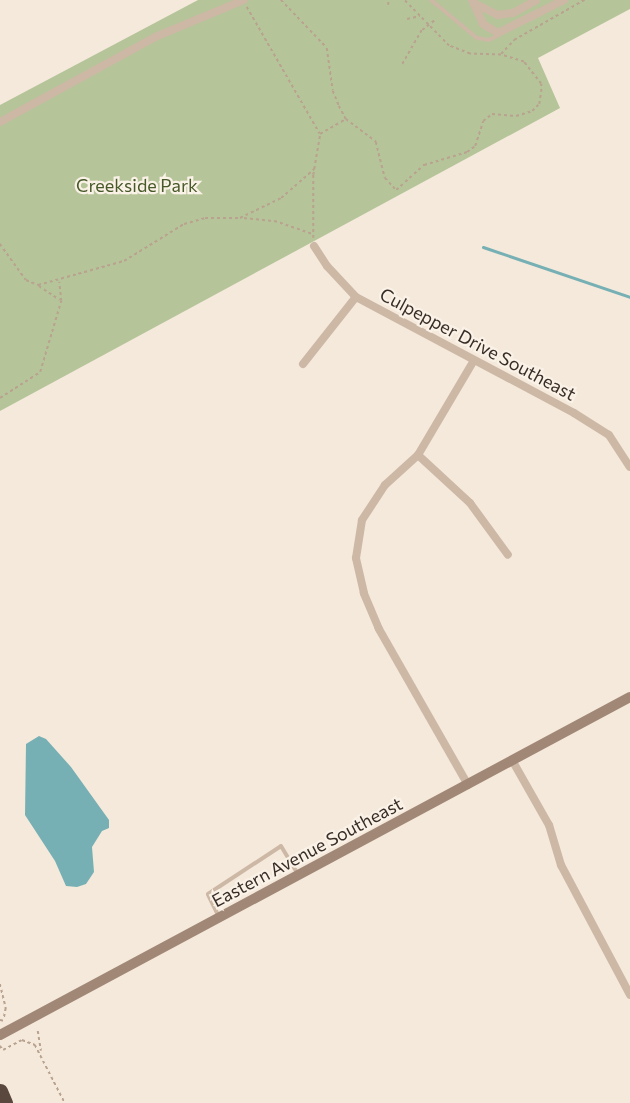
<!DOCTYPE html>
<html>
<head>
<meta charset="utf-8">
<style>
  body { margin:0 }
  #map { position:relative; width:630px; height:1103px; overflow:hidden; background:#f4e9db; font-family:Commissioner,sans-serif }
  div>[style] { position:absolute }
  .green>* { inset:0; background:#b5c499 }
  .water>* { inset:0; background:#77b0b4 }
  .stream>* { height:3px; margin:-1.5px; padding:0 1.5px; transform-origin:1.5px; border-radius:1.5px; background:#77b0b4 }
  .path>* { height:1.5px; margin-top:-0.75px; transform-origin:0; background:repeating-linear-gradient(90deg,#b9a28f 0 3px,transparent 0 6px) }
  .lane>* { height:4px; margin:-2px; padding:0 2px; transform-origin:2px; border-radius:2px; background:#cdb8a5 }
  .street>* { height:8px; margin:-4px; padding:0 4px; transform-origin:4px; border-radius:4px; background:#cdb8a5 }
  .secondary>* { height:10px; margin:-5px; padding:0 5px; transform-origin:5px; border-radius:5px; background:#a18776 }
  .highway>* { height:15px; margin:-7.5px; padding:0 7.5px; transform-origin:7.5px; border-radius:7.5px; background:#5a473d }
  span { translate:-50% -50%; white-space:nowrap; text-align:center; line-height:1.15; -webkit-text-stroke:4.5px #fbf2e7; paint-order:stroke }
  .park-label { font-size:18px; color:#465929 }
  .street-label { font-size:18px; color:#382d27 }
</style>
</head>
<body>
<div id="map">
  <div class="green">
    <i style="clip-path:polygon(198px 0,630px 0,630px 9px,538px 58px,560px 108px,0 411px,0 105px)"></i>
  </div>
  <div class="water">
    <i style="clip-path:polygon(39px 736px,46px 739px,71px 767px,109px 820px,109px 828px,102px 831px,92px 847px,94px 872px,86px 884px,77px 887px,66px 886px,55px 861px,25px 815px,26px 744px)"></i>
  </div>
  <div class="stream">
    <i style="left:483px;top:247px;width:155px;rotate:18.8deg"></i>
  </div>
  <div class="path">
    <i style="left:281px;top:0;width:66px;rotate:46.2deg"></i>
    <i style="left:327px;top:48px;width:43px;rotate:82.1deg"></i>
    <i style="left:333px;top:91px;width:16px;rotate:68deg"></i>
    <i style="left:339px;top:106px;width:15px;rotate:62deg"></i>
    <i style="left:346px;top:119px;width:38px;rotate:37deg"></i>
    <i style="left:376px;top:142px;width:37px;rotate:76deg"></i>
    <i style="left:385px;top:178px;width:16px;rotate:47deg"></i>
    <i style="left:396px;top:190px;width:38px;rotate:-42deg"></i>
    <i style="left:424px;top:165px;width:45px;rotate:-16.8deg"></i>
    <i style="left:467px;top:152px;width:10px;rotate:-37deg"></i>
    <i style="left:475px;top:146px;width:26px;rotate:-72deg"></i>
    <i style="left:483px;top:121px;width:11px;rotate:-38deg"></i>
    <i style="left:492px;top:114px;width:24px;rotate:5deg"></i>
    <i style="left:516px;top:116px;width:17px;rotate:-17deg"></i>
    <i style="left:532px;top:111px;width:10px;rotate:-45deg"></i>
    <i style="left:539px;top:104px;width:12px;rotate:-81deg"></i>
    <i style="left:541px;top:92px;width:8px;rotate:-90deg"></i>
    <i style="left:541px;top:84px;width:28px;rotate:-128deg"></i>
    <i style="left:524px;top:62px;width:24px;rotate:-163deg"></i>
    <i style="left:501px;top:55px;width:31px;rotate:-178deg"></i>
    <i style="left:470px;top:54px;width:22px;rotate:-159deg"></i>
    <i style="left:449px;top:46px;width:64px;rotate:-134.4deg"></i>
    <i style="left:388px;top:5px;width:5px;rotate:-90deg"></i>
    <i style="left:247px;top:7px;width:146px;rotate:60.1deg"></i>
    <i style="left:407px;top:19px;width:13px;rotate:-13deg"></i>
    <i style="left:501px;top:54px;width:19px;rotate:-47deg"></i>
    <i style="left:514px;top:40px;width:81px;rotate:-29.7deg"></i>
    <i style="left:402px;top:64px;width:39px;rotate:-60deg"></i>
    <i style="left:422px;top:30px;width:16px;rotate:-38deg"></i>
    <i style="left:311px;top:234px;width:36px;rotate:-161deg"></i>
    <i style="left:277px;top:222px;width:37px;rotate:-174deg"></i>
    <i style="left:240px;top:218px;width:46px;rotate:-26deg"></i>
    <i style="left:281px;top:198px;width:44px;rotate:-41.3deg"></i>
    <i style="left:313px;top:238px;width:63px;rotate:-90deg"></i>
    <i style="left:313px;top:175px;width:42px;rotate:-80.3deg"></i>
    <i style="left:320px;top:134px;width:30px;rotate:-30deg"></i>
    <i style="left:0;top:244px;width:44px;rotate:54.2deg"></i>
    <i style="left:26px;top:280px;width:13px;rotate:23deg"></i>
    <i style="left:38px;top:285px;width:89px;rotate:-15.6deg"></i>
    <i style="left:124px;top:261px;width:70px;rotate:-31.7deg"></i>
    <i style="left:184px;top:224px;width:22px;rotate:-16deg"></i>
    <i style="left:205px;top:218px;width:35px"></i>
    <i style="left:39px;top:286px;width:25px;rotate:34deg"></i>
    <i style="left:0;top:398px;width:48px;rotate:-33deg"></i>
    <i style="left:40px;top:372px;width:74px;rotate:-73.5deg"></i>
    <i style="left:61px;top:301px;width:19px;rotate:-96deg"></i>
    <i style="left:0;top:984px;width:25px;rotate:76deg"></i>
    <i style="left:6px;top:1008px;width:10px;rotate:101deg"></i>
    <i style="left:0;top:1020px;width:5px;rotate:11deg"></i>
    <i style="left:38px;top:1031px;width:20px;rotate:81deg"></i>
    <i style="left:0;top:1046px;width:5px;rotate:53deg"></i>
    <i style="left:3px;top:1050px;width:21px;rotate:-28deg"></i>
    <i style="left:22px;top:1040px;width:14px;rotate:21deg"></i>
    <i style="left:35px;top:1045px;width:65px;rotate:62.7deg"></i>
  </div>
  <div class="lane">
    <i style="left:431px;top:0;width:60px;rotate:39.6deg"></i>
    <i style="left:477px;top:38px;width:12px;rotate:9deg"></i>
    <i style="left:489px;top:40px;width:11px;rotate:-27deg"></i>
    <i style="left:219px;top:917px;width:25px;rotate:-116deg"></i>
    <i style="left:208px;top:894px;width:87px;rotate:-33.3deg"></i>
    <i style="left:281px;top:846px;width:33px;rotate:59deg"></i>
  </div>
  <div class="street">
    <i style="left:472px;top:0;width:26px;rotate:65deg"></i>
    <i style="left:483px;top:24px;width:17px;rotate:31deg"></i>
    <i style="left:498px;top:33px;width:74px;rotate:-26.6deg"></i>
    <i style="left:474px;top:3px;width:27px;rotate:27deg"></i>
    <i style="left:498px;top:15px;width:15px;rotate:-8deg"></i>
    <i style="left:513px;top:13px;width:26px;rotate:-29deg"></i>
    <i style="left:0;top:122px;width:177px;rotate:-28.7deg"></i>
    <i style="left:155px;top:37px;width:96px;rotate:-22.6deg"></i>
    <i style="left:314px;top:246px;width:24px;rotate:57deg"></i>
    <i style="left:327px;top:266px;width:42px;rotate:46.9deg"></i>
    <i style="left:356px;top:297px;width:247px;rotate:28deg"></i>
    <i style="left:574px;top:413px;width:41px;rotate:32.2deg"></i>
    <i style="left:609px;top:435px;width:38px;rotate:57deg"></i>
    <i style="left:303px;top:364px;width:85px;rotate:-51.7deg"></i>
    <i style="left:418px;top:455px;width:71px;rotate:42.7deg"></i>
    <i style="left:470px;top:503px;width:64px;rotate:53.8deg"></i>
    <i style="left:512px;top:760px;width:75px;rotate:60.4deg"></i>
    <i style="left:549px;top:825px;width:42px;rotate:73.3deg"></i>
    <i style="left:561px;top:865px;width:147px;rotate:62deg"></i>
    <i style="left:468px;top:785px;width:180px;rotate:-119.7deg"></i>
    <i style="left:379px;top:629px;width:39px;rotate:-113deg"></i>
    <i style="left:364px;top:593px;width:36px;rotate:-103deg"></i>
    <i style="left:356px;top:558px;width:38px;rotate:-81deg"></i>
    <i style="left:362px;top:520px;width:42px;rotate:-56.7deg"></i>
    <i style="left:385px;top:485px;width:45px;rotate:-42.3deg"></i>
    <i style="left:418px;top:455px;width:108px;rotate:-59.4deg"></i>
  </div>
  <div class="secondary">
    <i style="left:0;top:1035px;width:715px;rotate:-28.21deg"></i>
  </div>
  <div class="highway">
    <i style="left:0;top:1091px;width:13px;rotate:67deg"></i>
  </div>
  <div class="park-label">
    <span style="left:137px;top:185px">Creekside Park</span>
  </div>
  <div class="street-label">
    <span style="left:478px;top:344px;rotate:28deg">Culpepper Drive Southeast</span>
    <span style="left:307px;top:852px;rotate:-28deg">Eastern Avenue Southeast</span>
  </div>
</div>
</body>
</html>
